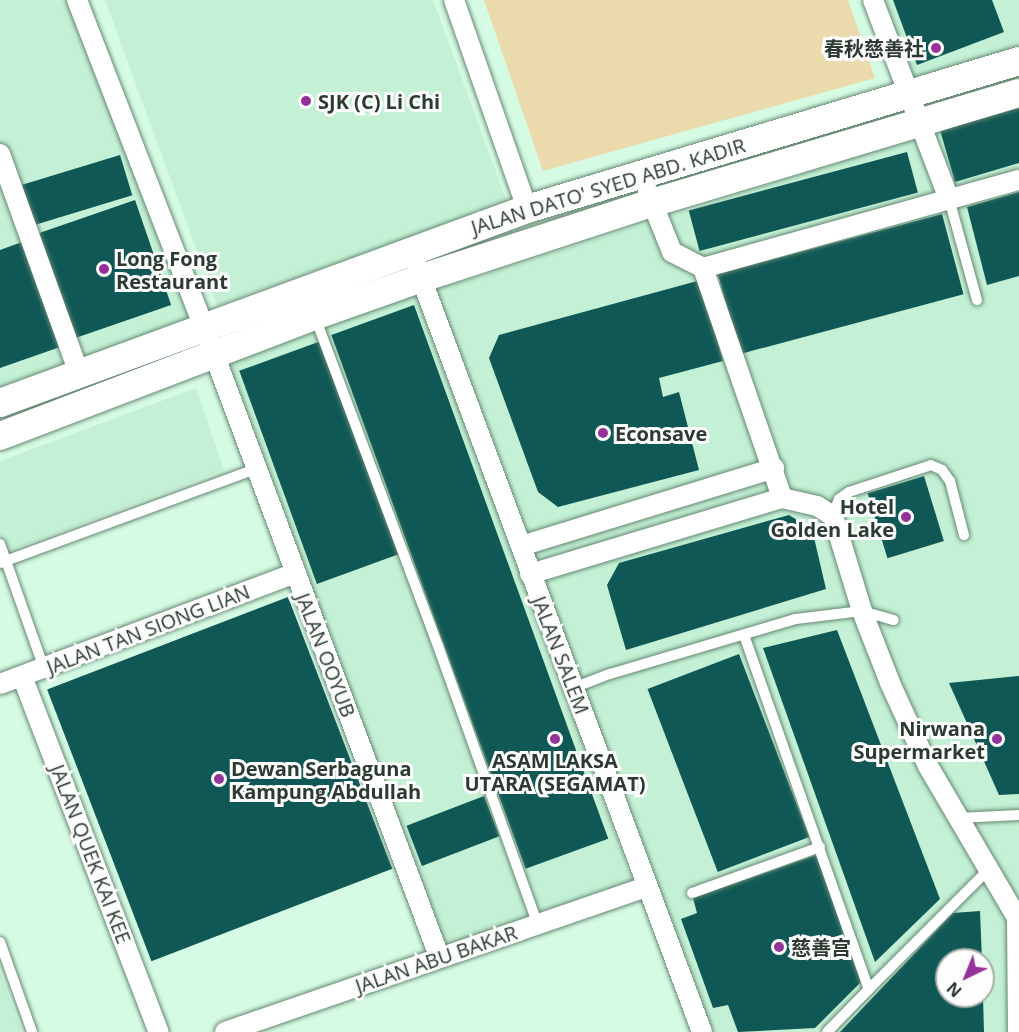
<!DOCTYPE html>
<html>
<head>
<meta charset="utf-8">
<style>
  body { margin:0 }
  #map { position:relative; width:1019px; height:1032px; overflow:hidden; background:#d6fbe4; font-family:"Open Sans","Noto Sans SC",sans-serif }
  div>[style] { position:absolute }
  .built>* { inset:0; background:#c4f1d5; transform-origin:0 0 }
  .green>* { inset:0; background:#eadaac }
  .building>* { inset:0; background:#105856; transform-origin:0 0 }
  .roads { filter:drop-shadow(0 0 2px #668873) drop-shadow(0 0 2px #668873) }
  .lane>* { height:10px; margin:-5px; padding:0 5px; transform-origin:5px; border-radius:5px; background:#fff }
  .street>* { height:20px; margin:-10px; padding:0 10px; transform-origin:10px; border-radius:10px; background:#fff }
  .secondary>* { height:28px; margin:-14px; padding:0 14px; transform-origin:14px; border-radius:14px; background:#fff }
  .dots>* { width:16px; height:16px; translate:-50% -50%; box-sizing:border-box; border:3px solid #fdfdfd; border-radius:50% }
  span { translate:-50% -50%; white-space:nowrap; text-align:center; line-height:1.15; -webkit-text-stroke:6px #fdfdfd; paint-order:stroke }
  .poi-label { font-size:20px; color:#2c3b32; font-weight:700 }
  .right { translate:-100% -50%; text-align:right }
  .left { translate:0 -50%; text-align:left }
  .street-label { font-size:20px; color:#2c3b32 }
  .north { position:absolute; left:935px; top:948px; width:60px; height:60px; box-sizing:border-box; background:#fdfdfd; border:2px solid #a9afac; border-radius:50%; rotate:223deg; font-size:16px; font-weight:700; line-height:24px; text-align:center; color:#2c3b32 }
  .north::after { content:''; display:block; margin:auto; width:21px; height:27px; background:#953299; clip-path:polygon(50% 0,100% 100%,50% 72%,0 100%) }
</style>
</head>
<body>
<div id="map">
  <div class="built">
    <i style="clip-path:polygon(0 0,85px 0,208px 312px,0 391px)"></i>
    <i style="clip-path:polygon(105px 0,433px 0,507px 202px,217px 306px)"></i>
    <i style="clip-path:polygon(881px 0,1019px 0,1019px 48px,911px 79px)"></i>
    <i style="clip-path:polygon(evenodd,1019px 105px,1019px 1032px,713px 1032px,505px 483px,436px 290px,1019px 105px,947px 960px,983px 960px,983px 996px,947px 996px,947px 960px)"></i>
    <i style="left:418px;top:292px;width:644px;height:204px;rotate:70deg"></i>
    <i style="clip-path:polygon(196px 388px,224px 470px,0 554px,0 461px)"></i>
    <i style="clip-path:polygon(0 972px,22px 1032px,0 1032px)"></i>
  </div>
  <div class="green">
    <i style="clip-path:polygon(484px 0,848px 0,875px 78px,543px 171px)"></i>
  </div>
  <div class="building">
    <i style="clip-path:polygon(893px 0,992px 0,1004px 32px,917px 65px)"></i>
    <i style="clip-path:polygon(1019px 108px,1019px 163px,955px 182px,940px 130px)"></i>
    <i style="left:907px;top:152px;width:42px;height:226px;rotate:75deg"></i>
    <i style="left:120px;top:155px;width:42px;height:103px;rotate:73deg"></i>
    <i style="clip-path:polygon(1019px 192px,1019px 276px,987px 285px,967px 207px)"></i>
    <i style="left:135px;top:200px;width:111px;height:105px;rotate:71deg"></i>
    <i style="left:942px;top:214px;width:83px;height:232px;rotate:75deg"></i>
    <i style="clip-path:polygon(22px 242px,60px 347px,0 368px,0 250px)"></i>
    <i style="clip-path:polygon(701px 280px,723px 361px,659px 378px,663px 397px,679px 392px,699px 470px,558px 507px,538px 492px,489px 358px,499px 335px)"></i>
    <i style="left:414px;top:305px;width:568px;height:88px;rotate:70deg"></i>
    <i style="left:321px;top:341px;width:227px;height:87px;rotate:70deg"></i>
    <i style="left:924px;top:476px;width:68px;height:59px;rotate:73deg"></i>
    <i style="clip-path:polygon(789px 515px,812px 529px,826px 589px,626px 650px,607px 585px,619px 563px)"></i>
    <i style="left:288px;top:597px;width:291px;height:258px;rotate:69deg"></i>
    <i style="clip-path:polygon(837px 630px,940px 899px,875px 962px,763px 648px)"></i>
    <i style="left:739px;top:654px;width:196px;height:98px;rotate:69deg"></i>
    <i style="clip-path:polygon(1019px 676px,1019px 794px,999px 795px,949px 683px)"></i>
    <i style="left:484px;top:796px;width:43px;height:83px;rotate:69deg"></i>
    <i style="clip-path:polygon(816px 855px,862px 981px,815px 1028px,738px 1032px,728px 1005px,713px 1008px,681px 919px,697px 913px,693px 898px)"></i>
    <i style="clip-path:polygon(980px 911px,982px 960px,947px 960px,947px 996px,983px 996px,984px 1032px,840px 1032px,953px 913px)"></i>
  </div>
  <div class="roads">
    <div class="lane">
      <i style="left:949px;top:199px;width:105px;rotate:74.5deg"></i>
      <i style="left:315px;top:317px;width:351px;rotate:69.5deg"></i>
      <i style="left:438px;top:646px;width:296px;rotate:70.3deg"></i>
      <i style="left:833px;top:516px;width:18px;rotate:-71deg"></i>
      <i style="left:839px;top:499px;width:12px;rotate:-35deg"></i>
      <i style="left:849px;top:492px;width:86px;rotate:-18.2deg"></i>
      <i style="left:931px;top:465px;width:12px;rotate:24deg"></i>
      <i style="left:942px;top:470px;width:14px;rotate:54deg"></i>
      <i style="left:950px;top:481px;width:56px;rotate:75.5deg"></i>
      <i style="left:0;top:544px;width:132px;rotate:70.5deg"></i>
      <i style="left:0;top:563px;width:273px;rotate:-20.2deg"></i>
      <i style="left:744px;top:635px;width:375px;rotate:70.6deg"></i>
      <i style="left:869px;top:989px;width:60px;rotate:134.3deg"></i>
      <i style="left:573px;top:688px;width:40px;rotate:-21deg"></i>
      <i style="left:610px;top:674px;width:194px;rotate:-16.5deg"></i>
      <i style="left:796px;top:619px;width:66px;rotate:-6.9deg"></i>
      <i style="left:862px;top:611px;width:33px;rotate:16deg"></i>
      <i style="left:958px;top:818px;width:61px;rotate:-2.8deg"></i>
      <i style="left:692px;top:893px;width:136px;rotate:-19.8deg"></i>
      <i style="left:0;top:942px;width:96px;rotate:70.4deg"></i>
      <i style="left:869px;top:989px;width:168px;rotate:-45deg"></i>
    </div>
    <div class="street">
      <i style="left:77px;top:0;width:380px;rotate:68.8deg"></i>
      <i style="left:214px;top:354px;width:643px;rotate:69.51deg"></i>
      <i style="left:454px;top:0;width:221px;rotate:70.7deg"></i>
      <i style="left:873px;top:0;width:213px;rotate:69.1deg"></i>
      <i style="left:0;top:154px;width:233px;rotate:70.2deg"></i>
      <i style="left:648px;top:192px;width:65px;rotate:68.2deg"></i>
      <i style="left:672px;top:252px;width:35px;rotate:27deg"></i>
      <i style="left:703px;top:268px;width:243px;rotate:71deg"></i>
      <i style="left:782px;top:498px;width:36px;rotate:13deg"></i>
      <i style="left:817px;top:506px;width:19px;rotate:32deg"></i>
      <i style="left:833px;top:516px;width:99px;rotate:73deg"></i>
      <i style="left:862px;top:611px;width:77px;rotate:68.7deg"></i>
      <i style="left:890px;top:683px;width:91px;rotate:65.4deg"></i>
      <i style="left:928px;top:766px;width:176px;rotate:59.6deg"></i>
      <i style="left:1017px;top:918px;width:114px;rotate:89.5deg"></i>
      <i style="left:417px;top:267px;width:816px;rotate:69.57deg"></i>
      <i style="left:703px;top:268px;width:328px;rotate:-15.6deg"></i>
      <i style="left:521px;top:546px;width:265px;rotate:-17.1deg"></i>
      <i style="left:530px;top:574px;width:263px;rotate:-16.8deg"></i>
      <i style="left:22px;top:676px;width:381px;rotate:69deg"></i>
      <i style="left:0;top:684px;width:316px;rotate:-20.6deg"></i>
      <i style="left:225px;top:1032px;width:446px;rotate:-19deg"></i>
    </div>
    <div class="secondary">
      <i style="left:0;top:403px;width:562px;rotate:-20.21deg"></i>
      <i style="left:527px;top:209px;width:514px;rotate:-16.74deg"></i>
      <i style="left:0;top:436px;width:336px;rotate:-20.9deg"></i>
      <i style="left:314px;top:316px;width:114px;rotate:-19.4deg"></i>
      <i style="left:422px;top:278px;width:242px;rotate:-18.1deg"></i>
      <i style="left:652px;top:203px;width:383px;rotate:-16.7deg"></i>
    </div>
  </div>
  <div class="dots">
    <i style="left:936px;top:48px;background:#953299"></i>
    <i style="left:306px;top:101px;background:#953299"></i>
    <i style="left:104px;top:269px;background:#953299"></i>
    <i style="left:603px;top:433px;background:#953299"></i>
    <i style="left:906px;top:517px;background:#953299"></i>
    <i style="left:555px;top:739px;background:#953299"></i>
    <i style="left:997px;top:739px;background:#953299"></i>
    <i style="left:219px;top:779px;background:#953299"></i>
    <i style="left:779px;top:947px;background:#953299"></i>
  </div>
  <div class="poi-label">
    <span class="right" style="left:924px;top:48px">春秋慈善社</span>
    <span class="left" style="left:318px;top:101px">SJK (C) Li Chi</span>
    <span class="left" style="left:116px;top:270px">Long Fong<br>Restaurant</span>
    <span class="left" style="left:615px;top:433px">Econsave</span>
    <span class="right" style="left:894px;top:518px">Hotel<br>Golden Lake</span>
    <span class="right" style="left:985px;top:740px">Nirwana<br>Supermarket</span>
    <span style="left:555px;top:772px">ASAM LAKSA<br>UTARA (SEGAMAT)</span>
    <span class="left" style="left:231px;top:780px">Dewan Serbaguna<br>Kampung Abdullah</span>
    <span class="left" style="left:791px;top:947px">慈善宫</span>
  </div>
  <div class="street-label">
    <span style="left:608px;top:186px;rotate:-17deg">JALAN DATO' SYED ABD. KADIR</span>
    <span style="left:148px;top:629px;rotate:-21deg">JALAN TAN SIONG LIAN</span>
    <span style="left:326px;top:655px;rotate:69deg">JALAN OOYUB</span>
    <span style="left:561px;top:655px;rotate:69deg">JALAN SALEM</span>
    <span style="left:91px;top:854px;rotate:69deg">JALAN QUEK KAI KEE</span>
    <span style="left:436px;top:959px;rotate:-19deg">JALAN ABU BAKAR</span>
  </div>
  <div class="north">N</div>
</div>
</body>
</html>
